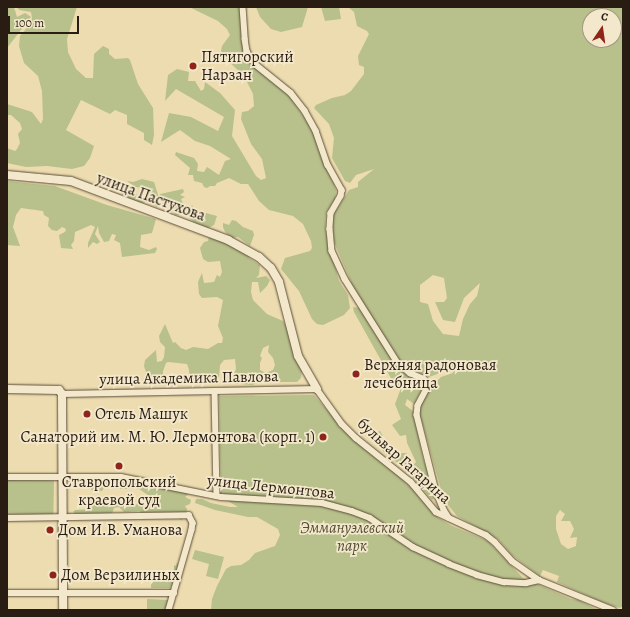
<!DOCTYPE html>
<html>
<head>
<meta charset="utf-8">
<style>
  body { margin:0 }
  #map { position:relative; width:630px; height:617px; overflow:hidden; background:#eddcaf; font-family:Alegreya,serif }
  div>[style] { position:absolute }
  .green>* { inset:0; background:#b8c08b; transform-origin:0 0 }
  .roads { filter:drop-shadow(0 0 1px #5a4c39) drop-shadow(0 0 1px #5a4c39) }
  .street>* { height:5.5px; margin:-2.75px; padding:0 2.75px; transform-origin:2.75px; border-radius:2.75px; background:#f3e8cb }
  .secondary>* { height:8px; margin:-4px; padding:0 4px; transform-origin:4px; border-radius:4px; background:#f3e8cb }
  .dots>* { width:11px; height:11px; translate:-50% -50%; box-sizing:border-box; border:2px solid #f3e8cb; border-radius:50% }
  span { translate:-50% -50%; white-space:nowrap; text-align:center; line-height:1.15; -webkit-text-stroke:3.5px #f3e8cb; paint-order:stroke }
  .poi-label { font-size:16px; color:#291c12 }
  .left { translate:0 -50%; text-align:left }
  .right { translate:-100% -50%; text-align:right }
  .street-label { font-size:16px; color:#291c12 }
  .park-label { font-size:16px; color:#544d36; font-style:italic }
  .frame { position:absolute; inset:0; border:8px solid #291c12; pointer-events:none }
  .north { position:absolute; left:582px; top:8px; width:40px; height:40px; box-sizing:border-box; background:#f3e8cb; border:1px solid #a29681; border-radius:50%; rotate:13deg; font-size:11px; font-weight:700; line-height:16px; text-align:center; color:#291c12 }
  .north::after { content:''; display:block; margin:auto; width:14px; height:18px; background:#8f2418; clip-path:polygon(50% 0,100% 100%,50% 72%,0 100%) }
  .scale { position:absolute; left:8px; top:16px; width:71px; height:18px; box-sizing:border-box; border:2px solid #291c12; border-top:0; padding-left:5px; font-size:12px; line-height:14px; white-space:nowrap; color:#291c12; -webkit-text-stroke:3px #f3e8cb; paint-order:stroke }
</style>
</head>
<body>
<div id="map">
  <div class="green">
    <i style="clip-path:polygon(7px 7px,14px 7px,17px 17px,25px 13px,31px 17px,7px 48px)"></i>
    <i style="clip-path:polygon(17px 7px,77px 7px,67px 39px,68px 52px,76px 69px,86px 78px,93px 78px,94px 54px,103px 46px,109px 49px,109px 54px,115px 59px,128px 58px,130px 60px,138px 84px,153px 108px,154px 135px,152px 145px,144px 140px,144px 133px,127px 124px,127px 115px,115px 110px,110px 114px,81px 100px,66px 130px,94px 146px,90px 158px,84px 166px,72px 169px,47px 166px,26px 167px,7px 163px,7px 148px,15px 151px,17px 149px,20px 143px,18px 134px,22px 129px,20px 123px,11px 115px,7px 115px,7px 104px,32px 112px,41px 124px,43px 119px,42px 91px,38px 76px,24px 63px,19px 46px,20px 36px,30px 24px,32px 18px,31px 12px,19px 10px)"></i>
    <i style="clip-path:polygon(189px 7px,240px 7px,242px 41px,245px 55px,254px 66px,288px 94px,313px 130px,336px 190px,335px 200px,326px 212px,325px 229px,339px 281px,348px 295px,350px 308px,344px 315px,323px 325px,317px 324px,312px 319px,299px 291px,281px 269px,285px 258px,310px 251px,312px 248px,311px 241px,303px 224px,293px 216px,269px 210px,259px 201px,248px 184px,241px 184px,229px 178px,217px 183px,215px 186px,210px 186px,207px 188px,204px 187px,202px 183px,194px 181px,193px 175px,188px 175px,190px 168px,175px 155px,176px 152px,194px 158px,198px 164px,197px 171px,204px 172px,207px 167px,219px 175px,225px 161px,231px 159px,210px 146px,195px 141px,180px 130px,161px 142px,169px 113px,191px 117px,218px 131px,224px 117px,176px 89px,165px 101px,168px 75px,177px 69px,189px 72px,188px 81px,195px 81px,201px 91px,204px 89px,205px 82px,220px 93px,235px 110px,232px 136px,256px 176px,261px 180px,266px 178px,262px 159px,251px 144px,241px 119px,242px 112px,248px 111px,254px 106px,253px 94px,244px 76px,224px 57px,221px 51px,222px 46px,230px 35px,227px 29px,218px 21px)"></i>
    <i style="clip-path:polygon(256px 7px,308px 7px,302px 27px,281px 32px,271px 29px,260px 17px)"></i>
    <i style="clip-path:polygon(321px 7px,339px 7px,341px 19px,325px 21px)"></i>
    <i style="clip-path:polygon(evenodd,348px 7px,623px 7px,623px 606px,620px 608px,602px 602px,557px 582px,559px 576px,543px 570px,540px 576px,512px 555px,498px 539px,457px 516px,444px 500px,420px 415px,420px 406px,430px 388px,441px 377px,453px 373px,450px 362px,437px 366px,440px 373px,429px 377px,407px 367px,401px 362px,354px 289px,334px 242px,332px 217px,349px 190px,358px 187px,358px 182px,374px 169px,356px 175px,350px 183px,345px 181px,332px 158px,334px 138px,329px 124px,314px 108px,316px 105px,332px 98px,345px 95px,351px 91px,364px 74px,364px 67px,359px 65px,358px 56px,369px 34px,367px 31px,357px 26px,354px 12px,348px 7px,590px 16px,614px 16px,614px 40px,590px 40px,590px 16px,348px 7px,433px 275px,444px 278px,447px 298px,444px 302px,435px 302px,443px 320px,455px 322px,464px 298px,480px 283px,477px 296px,470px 304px,463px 319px,459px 336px,443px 334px,433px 321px,428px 304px,420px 302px,420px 285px,433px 275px,348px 7px,560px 510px,565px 514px,561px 521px,570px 521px,574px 529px,570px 538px,577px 537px,576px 546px,568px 549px,561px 544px,556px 529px,556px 516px,560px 510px)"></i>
    <i style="clip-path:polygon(142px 179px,154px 182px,159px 198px,160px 194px,183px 189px,184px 192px,180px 195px,185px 197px,181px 199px,185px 208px,179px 215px,176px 215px,173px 212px,172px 206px,168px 201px,166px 207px,161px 205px,156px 207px,151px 195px,145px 188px,135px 187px,127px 181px,133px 182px)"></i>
    <i style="clip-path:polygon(7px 181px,55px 186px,107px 205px,156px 219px,152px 233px,141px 235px,140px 247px,149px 250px,156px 247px,157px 249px,155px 253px,122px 257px,120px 243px,114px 240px,116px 235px,112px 234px,109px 241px,104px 242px,99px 233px,98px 226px,95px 234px,100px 242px,97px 244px,93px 242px,88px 248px,88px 243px,95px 227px,91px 225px,75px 232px,74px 241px,71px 245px,73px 249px,61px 248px,59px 235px,65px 232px,66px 229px,62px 227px,57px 231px,52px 230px,48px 226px,49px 218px,44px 215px,43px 211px,21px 208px,16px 215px,13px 227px,20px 246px,7px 245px)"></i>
    <i style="clip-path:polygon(121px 187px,132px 189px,141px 199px,149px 199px,149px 201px,142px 203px,124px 198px,119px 189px)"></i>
    <i style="clip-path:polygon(192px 205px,195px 210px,195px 217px,201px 221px,206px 221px,204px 217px,206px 213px,217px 216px,214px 225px,208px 228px,195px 223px,188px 217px)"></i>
    <i style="clip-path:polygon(232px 220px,236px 221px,243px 227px,253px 231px,254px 235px,250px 246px,238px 237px,231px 238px,225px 232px,223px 227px,223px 223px,229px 225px)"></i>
    <i style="clip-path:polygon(evenodd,209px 236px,248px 253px,249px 258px,260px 265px,259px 275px,256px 278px,266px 276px,270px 280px,267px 286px,260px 293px,258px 282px,252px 282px,251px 292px,253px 300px,267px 314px,283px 321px,289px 330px,302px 371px,301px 378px,297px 382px,280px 382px,278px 375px,275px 378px,272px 377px,270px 382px,261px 379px,257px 383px,252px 385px,230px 383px,236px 369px,235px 359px,224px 360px,220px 365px,219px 377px,217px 381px,190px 383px,189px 370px,187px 364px,168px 362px,166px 363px,163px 371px,163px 383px,145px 381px,146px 372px,144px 366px,145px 360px,156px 350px,157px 362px,162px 361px,164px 357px,165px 347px,160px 342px,159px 336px,165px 324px,173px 343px,175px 342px,181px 348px,186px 350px,193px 347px,208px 349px,218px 343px,222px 343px,223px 338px,218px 326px,223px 300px,217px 297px,202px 298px,199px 294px,198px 282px,202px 273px,204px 283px,214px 282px,217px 275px,220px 277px,222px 272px,220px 261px,208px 262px,203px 259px,200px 248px,204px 242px,208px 241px,209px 236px,269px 345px,268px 352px,273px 358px,275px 365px,273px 370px,266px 373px,260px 370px,260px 363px,262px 358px,260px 356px,263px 348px,269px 345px)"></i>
    <i style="clip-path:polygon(353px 307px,359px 308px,398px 367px,404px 373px,417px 378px,422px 383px,422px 389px,414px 404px,407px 399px,405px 405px,413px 411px,423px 458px,436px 497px,432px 500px,407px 471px,416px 462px,407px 443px,406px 435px,400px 436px,392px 425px,401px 419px,395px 404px,401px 388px,392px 380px,354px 312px)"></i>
    <i style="clip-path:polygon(314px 395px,345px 431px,361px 446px,388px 466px,418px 494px,437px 517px,452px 526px,488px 541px,523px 578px,571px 599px,578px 600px,598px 610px,211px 610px,212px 599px,217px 586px,226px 569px,231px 566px,241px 565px,249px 560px,255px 553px,275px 546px,280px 535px,278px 529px,257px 517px,248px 517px,215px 510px,195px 503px,196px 499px,202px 499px,211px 503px,230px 507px,238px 507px,221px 497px,219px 396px)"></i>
    <i style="clip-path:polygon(380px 431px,383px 436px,383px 442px,388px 443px,391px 450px,399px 453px,407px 453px,408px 465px,400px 465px,383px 451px,375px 435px,376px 432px)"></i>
    <i style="clip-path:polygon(81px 478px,94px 478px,100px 482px,105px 478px,120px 481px,124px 479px,138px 481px,144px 485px,166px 487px,188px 492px,189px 494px,185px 497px,191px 500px,190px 504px,185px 506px,187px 509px,186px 517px,181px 520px,172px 515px,167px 519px,165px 516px,142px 516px,140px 511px,124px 512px,119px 507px,114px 508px,112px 514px,76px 514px,73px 512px,75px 510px,91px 509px,90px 505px,87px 504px,88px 498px,91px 499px,93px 497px,107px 506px,118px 502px,119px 505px,128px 506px,130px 501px,136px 505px,139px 501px,144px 507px,151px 505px,151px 497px,139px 489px,112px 489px,109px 485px,105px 486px,102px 491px,94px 492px,84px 483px)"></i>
    <i style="left:7px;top:480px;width:47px;height:34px;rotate:1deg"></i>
    <i style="clip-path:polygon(195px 550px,224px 557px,218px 579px,206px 576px,209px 564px,192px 559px)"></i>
    <i style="clip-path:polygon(177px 563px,179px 564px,173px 584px,170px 588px,151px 588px,151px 580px,174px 579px,174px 565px,176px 566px)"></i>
    <i style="clip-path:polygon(147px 599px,168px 600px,165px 610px,147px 610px)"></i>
  </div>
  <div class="roads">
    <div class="street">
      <i style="left:243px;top:7px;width:32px;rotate:86deg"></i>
      <i style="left:245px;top:39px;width:12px;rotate:81deg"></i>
      <i style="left:247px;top:51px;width:7px;rotate:63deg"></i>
      <i style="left:250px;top:57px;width:9px;rotate:54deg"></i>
      <i style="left:255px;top:64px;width:46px;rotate:38.9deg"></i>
      <i style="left:291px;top:93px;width:23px;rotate:52deg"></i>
      <i style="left:305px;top:111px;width:23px;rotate:61deg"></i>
      <i style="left:316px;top:131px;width:36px;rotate:71deg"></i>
      <i style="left:328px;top:165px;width:29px;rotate:61deg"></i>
      <i style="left:342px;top:190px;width:6px;rotate:99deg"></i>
      <i style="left:341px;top:196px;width:20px;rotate:120deg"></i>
      <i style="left:331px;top:213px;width:16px;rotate:94deg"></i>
      <i style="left:330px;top:229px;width:22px;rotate:85deg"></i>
      <i style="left:332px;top:251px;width:31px;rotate:65deg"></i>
      <i style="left:345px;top:279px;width:99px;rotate:57.8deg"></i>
      <i style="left:398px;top:363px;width:16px;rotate:40deg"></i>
      <i style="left:410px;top:373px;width:15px;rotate:23deg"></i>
      <i style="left:424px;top:379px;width:5px;rotate:53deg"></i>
      <i style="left:427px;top:383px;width:4px;rotate:76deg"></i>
      <i style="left:428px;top:387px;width:21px;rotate:118deg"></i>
      <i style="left:418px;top:406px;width:9px;rotate:96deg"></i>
      <i style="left:417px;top:415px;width:78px;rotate:76deg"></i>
      <i style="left:436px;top:491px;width:21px;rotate:67deg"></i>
      <i style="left:444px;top:510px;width:9px;rotate:58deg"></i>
      <i style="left:215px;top:392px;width:104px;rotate:88.9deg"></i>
      <i style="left:62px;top:394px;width:255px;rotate:-1.1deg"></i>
      <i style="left:317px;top:389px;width:43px;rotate:54.5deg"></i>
      <i style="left:342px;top:424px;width:20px;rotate:45deg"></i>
      <i style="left:356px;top:438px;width:70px;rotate:38.7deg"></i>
      <i style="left:411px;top:482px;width:39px;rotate:50deg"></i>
      <i style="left:436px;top:512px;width:55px;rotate:24.7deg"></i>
      <i style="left:486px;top:535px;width:11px;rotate:38deg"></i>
      <i style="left:495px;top:542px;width:25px;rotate:48deg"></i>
      <i style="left:512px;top:561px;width:33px;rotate:35deg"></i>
      <i style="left:539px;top:580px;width:80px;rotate:22.1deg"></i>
      <i style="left:7px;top:477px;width:114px"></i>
      <i style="left:121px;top:477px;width:102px;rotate:11.3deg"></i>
      <i style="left:221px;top:497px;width:101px;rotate:3.4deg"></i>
      <i style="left:322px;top:503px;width:31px;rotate:15deg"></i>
      <i style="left:352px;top:511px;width:19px;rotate:21deg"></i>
      <i style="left:370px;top:518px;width:52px;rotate:34deg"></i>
      <i style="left:413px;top:547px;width:40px;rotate:25deg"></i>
      <i style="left:449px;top:564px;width:30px;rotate:21deg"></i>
      <i style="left:477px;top:575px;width:28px;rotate:15deg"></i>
      <i style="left:504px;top:582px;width:22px;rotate:3deg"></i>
      <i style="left:526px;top:583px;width:13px;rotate:-13deg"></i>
      <i style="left:7px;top:518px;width:182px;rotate:-0.9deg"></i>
      <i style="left:189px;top:515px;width:9px;rotate:63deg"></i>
      <i style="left:193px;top:523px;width:7px;rotate:98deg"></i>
      <i style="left:192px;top:530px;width:83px;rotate:106deg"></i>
      <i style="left:7px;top:593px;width:167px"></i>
    </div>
    <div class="secondary">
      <i style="left:7px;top:175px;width:64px;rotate:5.4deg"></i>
      <i style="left:71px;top:181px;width:168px;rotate:20.6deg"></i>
      <i style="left:228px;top:240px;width:35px;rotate:29deg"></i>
      <i style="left:259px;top:257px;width:16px;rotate:43deg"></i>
      <i style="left:271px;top:268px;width:16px;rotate:60deg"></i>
      <i style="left:279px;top:282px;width:76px;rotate:75.6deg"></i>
      <i style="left:298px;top:356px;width:38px;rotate:60deg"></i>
      <i style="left:7px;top:389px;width:52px;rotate:1.1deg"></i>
      <i style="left:59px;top:390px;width:5px;rotate:53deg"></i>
      <i style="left:62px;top:394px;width:216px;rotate:89.7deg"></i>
    </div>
  </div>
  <div class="dots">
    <i style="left:193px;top:66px;background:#8f2418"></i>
    <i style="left:356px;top:374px;background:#8f2418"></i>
    <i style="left:87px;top:414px;background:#8f2418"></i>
    <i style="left:323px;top:437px;background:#8f2418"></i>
    <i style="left:119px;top:466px;background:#8f2418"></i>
    <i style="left:50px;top:530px;background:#8f2418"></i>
    <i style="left:53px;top:575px;background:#8f2418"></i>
  </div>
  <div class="poi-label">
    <span class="left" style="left:201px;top:66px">Пятигорский<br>Нарзан</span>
    <span class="left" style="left:364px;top:374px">Верхняя радоновая<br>лечебница</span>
    <span class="left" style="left:95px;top:414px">Отель Машук</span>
    <span class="right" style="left:315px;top:437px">Санаторий им. М. Ю. Лермонтова (корп. 1)</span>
    <span style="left:119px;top:491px">Ставропольский<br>краевой суд</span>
    <span class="left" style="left:58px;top:530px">Дом И.В. Уманова</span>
    <span class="left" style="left:61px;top:575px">Дом Верзилиных</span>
  </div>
  <div class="street-label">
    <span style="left:151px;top:197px;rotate:20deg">улица Пастухова</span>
    <span style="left:189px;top:378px;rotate:-1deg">улица Академика Павлова</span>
    <span style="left:404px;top:461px;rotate:42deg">бульвар Гагарина</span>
    <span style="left:271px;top:487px;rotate:6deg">улица Лермонтова</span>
  </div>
  <div class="park-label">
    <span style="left:352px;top:537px">Эммануэлевский<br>парк</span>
  </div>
  <div class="frame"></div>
  <div class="north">С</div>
  <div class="scale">100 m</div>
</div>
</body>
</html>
